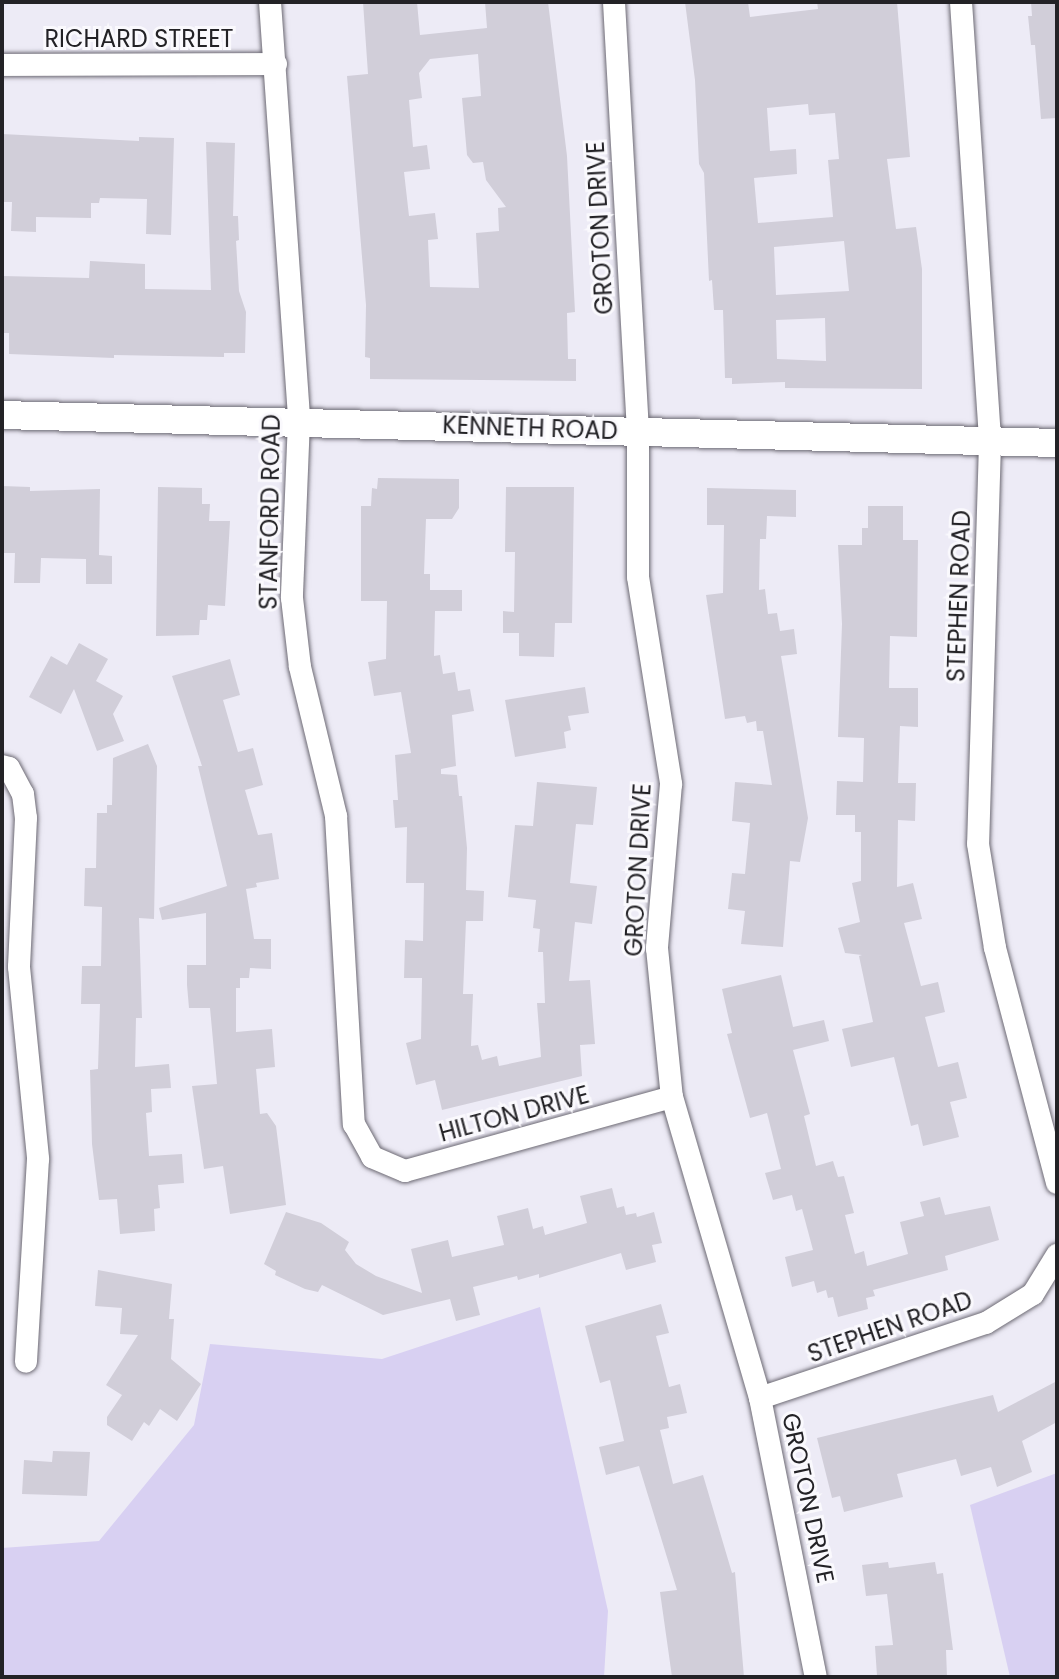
<!DOCTYPE html>
<html>
<head>
<meta charset="utf-8">
<style>
  body { margin:0 }
  #map { position:relative; width:1059px; height:1679px; overflow:hidden; background:#edebf6; font-family:Poppins,sans-serif }
  div>[style] { position:absolute }
  .green>* { inset:0; background:#d8d0f2 }
  .building>* { inset:0; background:#d1ced9 }
  .roads { filter:drop-shadow(0 0 2px #6d6a74) drop-shadow(0 0 2px #6d6a74) }
  .minor>* { height:22px; margin:-11px; padding:0 11px; transform-origin:11px; border-radius:11px; background:#fff }
  .tertiary>* { height:28px; margin:-14px; padding:0 14px; transform-origin:14px; border-radius:14px; background:#fff }
  span { translate:-50% -50%; white-space:nowrap; text-align:center; line-height:1.15; -webkit-text-stroke:6px #faf9fd; paint-order:stroke }
  .street-label { font-size:24px; color:#232226 }
  .frame { position:absolute; inset:0; border:4px solid #232226; pointer-events:none }
</style>
</head>
<body>
<div id="map">
  <div class="green">
    <i style="clip-path:polygon(540px 1307px,608px 1611px,604px 1677px,2px 1677px,2px 1548px,99px 1541px,194px 1425px,210px 1344px,382px 1359px)"></i>
    <i style="clip-path:polygon(1057px 1473px,1057px 1677px,1010px 1677px,970px 1505px)"></i>
  </div>
  <div class="building">
    <i style="clip-path:polygon(evenodd,363px 2px,417px 2px,420px 35px,487px 28px,485px 2px,548px 2px,567px 156px,575px 312px,567px 313px,568px 359px,576px 359px,576px 381px,370px 379px,370px 358px,365px 357px,366px 305px,347px 76px,368px 74px,363px 2px,478px 54px,481px 96px,462px 98px,467px 155px,473px 163px,483px 162px,486px 180px,506px 207px,498px 208px,499px 231px,476px 233px,479px 288px,430px 287px,428px 240px,438px 239px,435px 213px,409px 216px,404px 172px,430px 169px,427px 145px,413px 147px,409px 100px,422px 98px,419px 73px,430px 59px,478px 54px)"></i>
    <i style="clip-path:polygon(evenodd,685px 2px,748px 2px,750px 17px,818px 9px,817px 2px,897px 2px,910px 157px,887px 159px,896px 229px,916px 227px,922px 269px,922px 389px,785px 388px,785px 382px,732px 384px,732px 378px,725px 378px,723px 310px,714px 310px,712px 280px,709px 281px,704px 173px,699px 164px,695px 80px,685px 2px,808px 104px,809px 115px,835px 113px,839px 159px,828px 160px,833px 217px,758px 223px,754px 178px,797px 174px,796px 149px,770px 151px,767px 108px,808px 104px,685px 2px,844px 241px,849px 291px,776px 295px,774px 247px,844px 241px,685px 2px,825px 318px,826px 361px,777px 359px,776px 320px,825px 318px)"></i>
    <i style="clip-path:polygon(1031px 2px,1057px 2px,1057px 118px,1041px 119px,1035px 45px,1031px 45px,1028px 16px,1032px 16px)"></i>
    <i style="clip-path:polygon(2px 134px,139px 141px,139px 137px,174px 138px,171px 235px,146px 234px,147px 199px,100px 198px,99px 203px,91px 203px,91px 218px,36px 217px,36px 232px,11px 231px,12px 202px,2px 202px)"></i>
    <i style="clip-path:polygon(206px 142px,235px 143px,233px 216px,238px 216px,239px 240px,236px 241px,239px 291px,246px 312px,245px 353px,224px 353px,224px 357px,114px 355px,114px 358px,9px 354px,9px 333px,2px 333px,2px 276px,89px 278px,90px 261px,145px 264px,145px 289px,211px 290px)"></i>
    <i style="clip-path:polygon(378px 478px,459px 479px,459px 508px,452px 519px,426px 519px,424px 574px,430px 574px,430px 590px,462px 590px,462px 611px,435px 611px,434px 656px,440px 655px,443px 674px,455px 672px,458px 691px,470px 689px,474px 711px,452px 715px,456px 766px,441px 769px,441px 774px,457px 775px,459px 796px,462px 796px,467px 848px,466px 890px,484px 891px,483px 921px,466px 921px,463px 994px,473px 994px,471px 1046px,478px 1045px,482px 1060px,497px 1056px,499px 1066px,541px 1057px,537px 1003px,545px 1003px,543px 952px,538px 952px,540px 929px,533px 928px,536px 900px,508px 897px,515px 825px,533px 826px,537px 782px,597px 787px,593px 825px,576px 824px,570px 883px,597px 886px,592px 924px,575px 922px,569px 981px,590px 980px,595px 1044px,580px 1045px,582px 1076px,442px 1110px,435px 1080px,416px 1085px,406px 1043px,421px 1039px,422px 978px,404px 978px,405px 940px,423px 941px,424px 883px,406px 883px,407px 827px,395px 828px,393px 800px,398px 800px,395px 755px,411px 753px,401px 692px,374px 696px,368px 662px,386px 659px,387px 601px,361px 601px,361px 506px,371px 506px,372px 488px,377px 489px)"></i>
    <i style="clip-path:polygon(2px 486px,30px 487px,30px 491px,100px 489px,99px 555px,112px 556px,112px 584px,86px 584px,86px 559px,41px 558px,40px 583px,14px 583px,15px 553px,2px 553px)"></i>
    <i style="clip-path:polygon(158px 487px,202px 488px,202px 504px,210px 504px,209px 521px,230px 521px,225px 606px,208px 605px,207px 620px,200px 620px,199px 635px,156px 636px)"></i>
    <i style="clip-path:polygon(506px 487px,574px 487px,572px 623px,555px 623px,554px 657px,519px 656px,519px 633px,503px 633px,503px 611px,514px 612px,515px 552px,505px 552px)"></i>
    <i style="clip-path:polygon(707px 488px,796px 490px,796px 517px,767px 516px,766px 539px,760px 539px,759px 590px,765px 589px,768px 614px,777px 613px,780px 631px,794px 629px,797px 654px,781px 656px,808px 818px,800px 862px,790px 861px,783px 947px,741px 944px,745px 911px,728px 909px,732px 873px,745px 874px,750px 823px,732px 821px,735px 782px,772px 785px,763px 731px,757px 731px,756px 721px,747px 723px,745px 716px,725px 719px,706px 595px,723px 593px,724px 525px,707px 525px)"></i>
    <i style="clip-path:polygon(868px 506px,903px 506px,903px 540px,918px 540px,917px 637px,890px 636px,889px 688px,918px 688px,918px 727px,900px 726px,898px 783px,916px 783px,915px 821px,898px 820px,897px 887px,913px 883px,922px 919px,904px 923px,921px 986px,938px 982px,945px 1012px,925px 1017px,938px 1067px,958px 1062px,967px 1098px,950px 1102px,959px 1137px,923px 1146px,918px 1124px,911px 1126px,894px 1057px,851px 1067px,842px 1029px,873px 1022px,859px 956px,862px 955px,845px 953px,838px 928px,860px 922px,852px 883px,861px 881px,861px 832px,855px 832px,855px 815px,836px 815px,837px 781px,863px 782px,864px 738px,838px 737px,842px 624px,838px 545px,862px 545px,862px 528px,868px 528px)"></i>
    <i style="clip-path:polygon(79px 643px,108px 659px,96px 681px,123px 696px,113px 714px,124px 741px,97px 751px,74px 689px,61px 714px,29px 697px,51px 656px,67px 665px)"></i>
    <i style="clip-path:polygon(230px 659px,240px 695px,223px 700px,238px 752px,253px 748px,263px 785px,245px 790px,258px 835px,272px 833px,279px 879px,256px 883px,257px 887px,246px 889px,254px 939px,271px 939px,271px 969px,250px 968px,249px 978px,240px 978px,240px 988px,236px 988px,236px 1032px,272px 1029px,275px 1067px,256px 1069px,260px 1114px,267px 1113px,276px 1126px,286px 1205px,230px 1214px,223px 1166px,204px 1169px,192px 1086px,217px 1084px,210px 1008px,189px 1008px,187px 985px,187px 965px,206px 965px,206px 913px,162px 920px,159px 908px,227px 886px,198px 766px,202px 766px,172px 676px)"></i>
    <i style="clip-path:polygon(585px 687px,589px 713px,568px 716px,571px 730px,564px 732px,566px 748px,515px 757px,505px 700px)"></i>
    <i style="clip-path:polygon(148px 744px,157px 766px,154px 919px,139px 918px,142px 1018px,136px 1018px,135px 1067px,169px 1064px,171px 1088px,151px 1089px,152px 1112px,146px 1113px,149px 1156px,182px 1154px,184px 1183px,158px 1185px,160px 1208px,154px 1209px,155px 1231px,120px 1234px,117px 1199px,99px 1200px,92px 1144px,90px 1070px,98px 1069px,100px 1004px,81px 1004px,82px 966px,101px 966px,102px 907px,84px 906px,85px 868px,96px 868px,97px 813px,107px 813px,107px 805px,112px 805px,113px 758px)"></i>
    <i style="clip-path:polygon(781px 975px,793px 1027px,824px 1020px,829px 1041px,793px 1050px,810px 1114px,804px 1116px,816px 1166px,833px 1161px,838px 1177px,844px 1176px,854px 1213px,845px 1215px,855px 1254px,864px 1251px,867px 1266px,908px 1254px,900px 1222px,924px 1216px,920px 1202px,940px 1197px,945px 1215px,990px 1206px,999px 1240px,945px 1256px,948px 1270px,873px 1290px,875px 1296px,866px 1298px,868px 1309px,838px 1317px,833px 1297px,828px 1298px,826px 1290px,817px 1293px,814px 1281px,792px 1287px,785px 1257px,813px 1250px,802px 1209px,796px 1211px,792px 1195px,773px 1200px,765px 1173px,781px 1169px,767px 1113px,750px 1118px,727px 1034px,732px 1033px,722px 989px)"></i>
    <i style="clip-path:polygon(612px 1188px,617px 1208px,624px 1206px,626px 1215px,636px 1213px,637px 1217px,654px 1212px,662px 1243px,652px 1245px,656px 1262px,626px 1270px,621px 1253px,539px 1278px,539px 1274px,518px 1280px,517px 1276px,473px 1287px,480px 1315px,456px 1321px,450px 1299px,383px 1315px,322px 1285px,318px 1292px,305px 1289px,275px 1275px,276px 1271px,264px 1264px,286px 1212px,321px 1223px,349px 1242px,345px 1250px,356px 1264px,376px 1276px,422px 1293px,411px 1249px,448px 1240px,452px 1257px,504px 1245px,497px 1216px,528px 1208px,533px 1229px,543px 1226px,545px 1235px,587px 1223px,580px 1196px)"></i>
    <i style="clip-path:polygon(98px 1270px,172px 1284px,169px 1319px,174px 1319px,171px 1359px,201px 1384px,177px 1421px,160px 1409px,149px 1426px,144px 1422px,132px 1441px,107px 1425px,107px 1417px,122px 1395px,106px 1385px,138px 1335px,120px 1334px,122px 1308px,95px 1306px)"></i>
    <i style="clip-path:polygon(661px 1304px,669px 1333px,656px 1336px,669px 1387px,680px 1384px,687px 1413px,667px 1417px,669px 1428px,660px 1430px,673px 1484px,703px 1475px,732px 1573px,735px 1572px,744px 1677px,672px 1677px,660px 1592px,677px 1590px,639px 1466px,606px 1475px,599px 1447px,624px 1441px,610px 1380px,600px 1383px,585px 1326px)"></i>
    <i style="clip-path:polygon(1057px 1381px,1057px 1422px,1022px 1441px,1032px 1472px,997px 1487px,991px 1467px,961px 1476px,956px 1459px,897px 1474px,903px 1497px,844px 1512px,840px 1496px,832px 1498px,817px 1438px,993px 1395px,998px 1412px)"></i>
    <i style="clip-path:polygon(53px 1451px,90px 1452px,87px 1496px,22px 1494px,24px 1460px,52px 1462px)"></i>
    <i style="clip-path:polygon(888px 1562px,889px 1568px,935px 1562px,937px 1574px,943px 1573px,953px 1650px,946px 1650px,947px 1677px,877px 1676px,875px 1646px,893px 1645px,887px 1594px,866px 1596px,862px 1565px)"></i>
  </div>
  <div class="roads">
    <div class="minor">
      <i style="left:270px;top:2px;width:419px;rotate:86deg"></i>
      <i style="left:299px;top:420px;width:178px;rotate:92.3deg"></i>
      <i style="left:292px;top:598px;width:69px;rotate:83.4deg"></i>
      <i style="left:300px;top:667px;width:153px;rotate:76.4deg"></i>
      <i style="left:336px;top:816px;width:309px;rotate:86.7deg"></i>
      <i style="left:354px;top:1124px;width:38px;rotate:61deg"></i>
      <i style="left:372px;top:1157px;width:36px;rotate:23deg"></i>
      <i style="left:405px;top:1171px;width:277px;rotate:-15.5deg"></i>
      <i style="left:614px;top:2px;width:431px;rotate:86.8deg"></i>
      <i style="left:638px;top:432px;width:145px;rotate:90deg"></i>
      <i style="left:638px;top:577px;width:210px;rotate:80.9deg"></i>
      <i style="left:671px;top:784px;width:165px;rotate:94.9deg"></i>
      <i style="left:657px;top:948px;width:150px;rotate:84.3deg"></i>
      <i style="left:672px;top:1097px;width:314px;rotate:73.7deg"></i>
      <i style="left:760px;top:1398px;width:285px;rotate:78.7deg"></i>
      <i style="left:961px;top:2px;width:442px;rotate:86.2deg"></i>
      <i style="left:990px;top:443px;width:401px;rotate:91.7deg"></i>
      <i style="left:978px;top:844px;width:105px;rotate:80.7deg"></i>
      <i style="left:995px;top:948px;width:243px;rotate:75.2deg"></i>
      <i style="left:2px;top:65px;width:274px;rotate:-0.2deg"></i>
      <i style="left:2px;top:766px;width:7px;rotate:16deg"></i>
      <i style="left:9px;top:768px;width:30px;rotate:62deg"></i>
      <i style="left:23px;top:794px;width:24px;rotate:83deg"></i>
      <i style="left:26px;top:818px;width:149px;rotate:92.7deg"></i>
      <i style="left:19px;top:967px;width:193px;rotate:84.3deg"></i>
      <i style="left:38px;top:1159px;width:203px;rotate:93.4deg"></i>
      <i style="left:760px;top:1398px;width:238px;rotate:-18.4deg"></i>
      <i style="left:986px;top:1323px;width:55px;rotate:-31.7deg"></i>
      <i style="left:1033px;top:1294px;width:46px;rotate:-58.4deg"></i>
    </div>
    <div class="tertiary">
      <i style="left:2px;top:415px;width:1055px;rotate:1.52deg"></i>
    </div>
  </div>
  <div class="street-label">
    <span style="left:139px;top:39px">RICHARD STREET</span>
    <span style="left:600px;top:228px;rotate:-93deg">GROTON DRIVE</span>
    <span style="left:530px;top:428px;rotate:2deg">KENNETH ROAD</span>
    <span style="left:270px;top:512px;rotate:-89deg">STANFORD ROAD</span>
    <span style="left:959px;top:596px;rotate:-88deg">STEPHEN ROAD</span>
    <span style="left:638px;top:870px;rotate:-87deg">GROTON DRIVE</span>
    <span style="left:514px;top:1114px;rotate:-15deg">HILTON DRIVE</span>
    <span style="left:890px;top:1327px;rotate:-19deg">STEPHEN ROAD</span>
    <span style="left:808px;top:1498px;rotate:78deg">GROTON DRIVE</span>
  </div>
  <div class="frame"></div>
</div>
</body>
</html>
